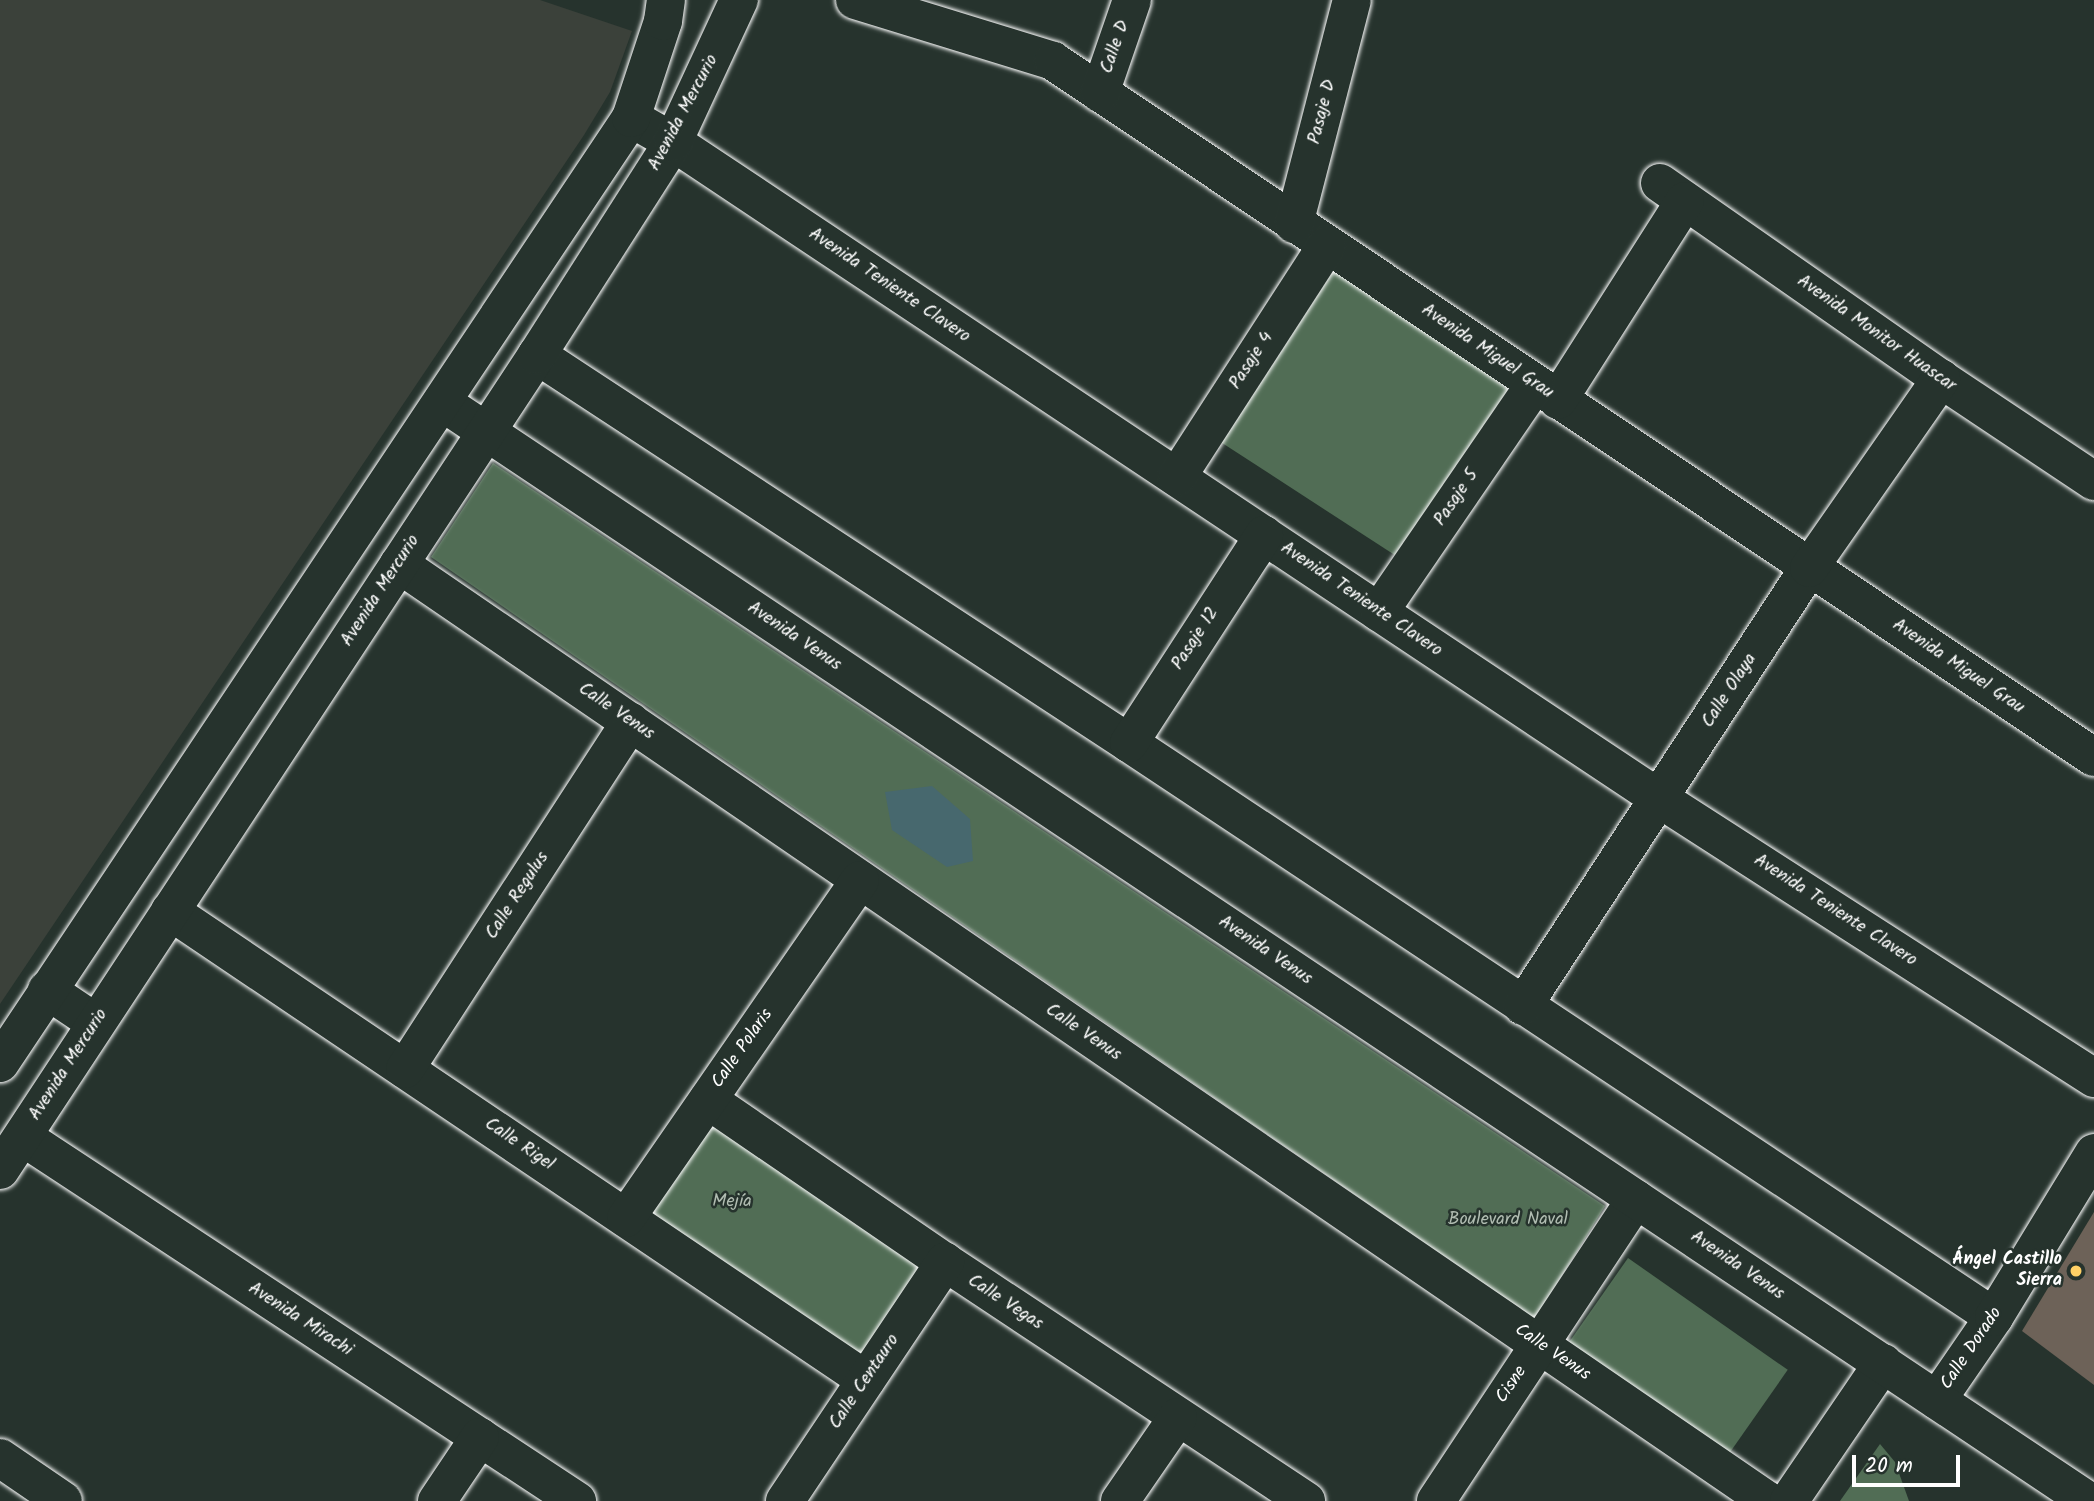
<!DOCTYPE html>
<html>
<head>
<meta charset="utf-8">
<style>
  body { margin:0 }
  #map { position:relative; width:2094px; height:1501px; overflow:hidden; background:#26332d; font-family:Kalam,sans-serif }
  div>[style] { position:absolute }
  .built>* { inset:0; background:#3b413a }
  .green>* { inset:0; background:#516d55; transform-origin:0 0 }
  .water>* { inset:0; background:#47686e }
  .building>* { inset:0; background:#6d6258 }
  .roads { filter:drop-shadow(0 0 2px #fff) drop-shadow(0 0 2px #fff) }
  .street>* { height:38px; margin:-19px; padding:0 19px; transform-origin:19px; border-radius:19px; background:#26332d }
  .secondary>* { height:38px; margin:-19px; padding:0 19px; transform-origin:19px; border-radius:19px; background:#26332d }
  .dots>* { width:19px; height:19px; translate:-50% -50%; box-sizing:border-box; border:4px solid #26332d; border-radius:50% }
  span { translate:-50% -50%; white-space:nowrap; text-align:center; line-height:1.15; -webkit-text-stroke:5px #26332d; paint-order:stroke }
  .street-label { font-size:18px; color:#fff }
  .park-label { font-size:18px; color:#b1bdb2 }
  .poi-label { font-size:18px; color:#fff; font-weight:700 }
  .right { translate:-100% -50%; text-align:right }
  .scale { position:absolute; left:1852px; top:1455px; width:108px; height:32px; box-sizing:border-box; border:4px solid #fff; border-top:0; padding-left:9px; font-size:21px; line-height:24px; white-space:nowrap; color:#fff; -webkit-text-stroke:5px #26332d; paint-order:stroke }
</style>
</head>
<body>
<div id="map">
  <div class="built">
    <i style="clip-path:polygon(0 0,540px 0,632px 31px,610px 92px,584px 135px,0 1004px)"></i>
  </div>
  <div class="green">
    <i style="left:1334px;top:270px;width:231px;height:206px;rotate:33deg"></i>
    <i style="clip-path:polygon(493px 463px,1605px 1206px,1535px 1319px,431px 557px)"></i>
    <i style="left:713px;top:1112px;width:269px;height:127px;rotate:35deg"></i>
    <i style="left:1628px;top:1258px;width:195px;height:115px;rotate:35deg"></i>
    <i style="clip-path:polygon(1880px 1444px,1895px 1462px,1909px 1501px,1840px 1501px)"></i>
  </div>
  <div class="water">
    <i style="clip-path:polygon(932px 786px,970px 819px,973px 861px,947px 867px,892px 830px,885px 792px)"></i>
  </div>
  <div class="building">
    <i style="clip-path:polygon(2094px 1212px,2094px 1385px,2022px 1331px)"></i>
  </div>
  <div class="roads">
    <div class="street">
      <i style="left:855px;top:0;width:207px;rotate:17.1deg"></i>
      <i style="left:1053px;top:61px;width:1252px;rotate:33.77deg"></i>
      <i style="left:1100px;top:93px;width:98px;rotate:-71deg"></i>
      <i style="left:631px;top:118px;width:48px;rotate:29.7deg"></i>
      <i style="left:673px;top:142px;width:1186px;rotate:33.65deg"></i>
      <i style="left:1660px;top:799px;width:516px;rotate:32.74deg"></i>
      <i style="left:1660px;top:183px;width:343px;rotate:34.9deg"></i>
      <i style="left:1941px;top:379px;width:184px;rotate:33.7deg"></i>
      <i style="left:1294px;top:224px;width:231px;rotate:-75.5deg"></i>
      <i style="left:537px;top:355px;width:708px;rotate:33.24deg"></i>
      <i style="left:1129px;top:743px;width:1038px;rotate:33.57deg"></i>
      <i style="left:1558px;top:400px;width:236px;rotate:-57.5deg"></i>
      <i style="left:1177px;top:477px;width:276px;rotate:-57.1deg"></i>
      <i style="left:399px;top:564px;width:1659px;rotate:34.39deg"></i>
      <i style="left:1379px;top:612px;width:276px;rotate:-55.6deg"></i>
      <i style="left:1129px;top:743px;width:248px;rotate:-57deg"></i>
      <i style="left:170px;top:911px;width:839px;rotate:33.97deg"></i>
      <i style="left:47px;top:990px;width:59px;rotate:34deg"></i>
      <i style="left:1523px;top:1006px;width:523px;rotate:-56.86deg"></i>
      <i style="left:1809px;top:568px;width:231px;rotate:-55.1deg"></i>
      <i style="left:405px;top:1069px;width:414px;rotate:-57deg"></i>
      <i style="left:708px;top:1100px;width:287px;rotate:34.4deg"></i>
      <i style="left:945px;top:1262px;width:433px;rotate:33.5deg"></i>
      <i style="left:23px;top:1137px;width:663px;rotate:33.31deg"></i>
      <i style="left:626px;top:1218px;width:411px;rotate:-55.3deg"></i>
      <i style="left:1937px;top:1400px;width:101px;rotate:-55.5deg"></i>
      <i style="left:1994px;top:1317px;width:192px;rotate:-58.6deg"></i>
      <i style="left:0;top:1458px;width:76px;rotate:34.3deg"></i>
      <i style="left:437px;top:1501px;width:77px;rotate:-56.1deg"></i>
      <i style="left:785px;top:1501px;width:288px;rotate:-56.2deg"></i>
      <i style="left:1120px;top:1501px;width:102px;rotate:-55.4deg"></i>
      <i style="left:1436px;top:1501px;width:362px;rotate:-56.5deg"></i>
      <i style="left:1789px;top:1501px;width:167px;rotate:-55.7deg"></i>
    </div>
    <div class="secondary">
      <i style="left:442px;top:402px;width:1979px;rotate:33.73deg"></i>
      <i style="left:0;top:1063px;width:1136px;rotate:-56.27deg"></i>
      <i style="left:631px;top:118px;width:102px;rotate:-71.7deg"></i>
      <i style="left:663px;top:21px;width:21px;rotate:-82deg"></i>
      <i style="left:0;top:1170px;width:976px;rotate:-56.62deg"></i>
      <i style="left:537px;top:355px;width:253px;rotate:-57.4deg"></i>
      <i style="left:673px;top:142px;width:157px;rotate:-65.1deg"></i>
    </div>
  </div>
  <div class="dots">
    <i style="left:2076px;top:1271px;background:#ffd166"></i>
  </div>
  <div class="street-label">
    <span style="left:1116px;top:47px;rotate:-71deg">Calle D</span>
    <span style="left:1323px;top:112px;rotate:-76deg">Pasaje D</span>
    <span style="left:684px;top:113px;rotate:-62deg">Avenida Mercurio</span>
    <span style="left:889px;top:286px;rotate:34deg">Avenida Teniente Clavero</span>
    <span style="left:1876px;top:334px;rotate:35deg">Avenida Monitor Huascar</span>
    <span style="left:1487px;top:352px;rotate:34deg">Avenida Miguel Grau</span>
    <span style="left:1252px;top:361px;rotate:-57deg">Pasaje 4</span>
    <span style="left:1457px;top:498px;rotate:-56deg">Pasaje 5</span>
    <span style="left:381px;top:591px;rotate:-57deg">Avenida Mercurio</span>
    <span style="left:1361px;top:600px;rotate:34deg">Avenida Teniente Clavero</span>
    <span style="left:794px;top:637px;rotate:34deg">Avenida Venus</span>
    <span style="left:1196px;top:639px;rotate:-57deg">Pasaje 12</span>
    <span style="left:1958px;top:667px;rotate:34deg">Avenida Miguel Grau</span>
    <span style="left:1730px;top:691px;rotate:-57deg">Calle Olaya</span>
    <span style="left:616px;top:712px;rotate:34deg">Calle Venus</span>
    <span style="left:518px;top:896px;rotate:-57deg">Calle Regulus</span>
    <span style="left:1835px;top:911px;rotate:33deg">Avenida Teniente Clavero</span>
    <span style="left:1265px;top:951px;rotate:34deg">Avenida Venus</span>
    <span style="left:1083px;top:1033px;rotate:34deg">Calle Venus</span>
    <span style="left:743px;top:1049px;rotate:-55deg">Calle Polaris</span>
    <span style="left:69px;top:1065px;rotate:-57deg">Avenida Mercurio</span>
    <span style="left:519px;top:1145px;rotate:34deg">Calle Rigel</span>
    <span style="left:1737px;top:1266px;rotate:34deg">Avenida Venus</span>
    <span style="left:1005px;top:1303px;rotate:33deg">Calle Vegas</span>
    <span style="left:300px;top:1320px;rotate:33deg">Avenida Mirachi</span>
    <span style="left:1972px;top:1349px;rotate:-56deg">Calle Dorado</span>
    <span style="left:1552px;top:1353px;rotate:34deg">Calle Venus</span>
    <span style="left:865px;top:1382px;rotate:-56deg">Calle Centauro</span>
    <span style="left:1512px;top:1385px;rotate:-56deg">Cisne</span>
  </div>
  <div class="park-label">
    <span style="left:732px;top:1202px">Mejía</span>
    <span style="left:1508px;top:1220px">Boulevard Naval</span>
  </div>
  <div class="poi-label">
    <span class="right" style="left:2062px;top:1271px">Ángel Castillo<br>Sierra</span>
  </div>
  <div class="scale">20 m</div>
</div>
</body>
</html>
